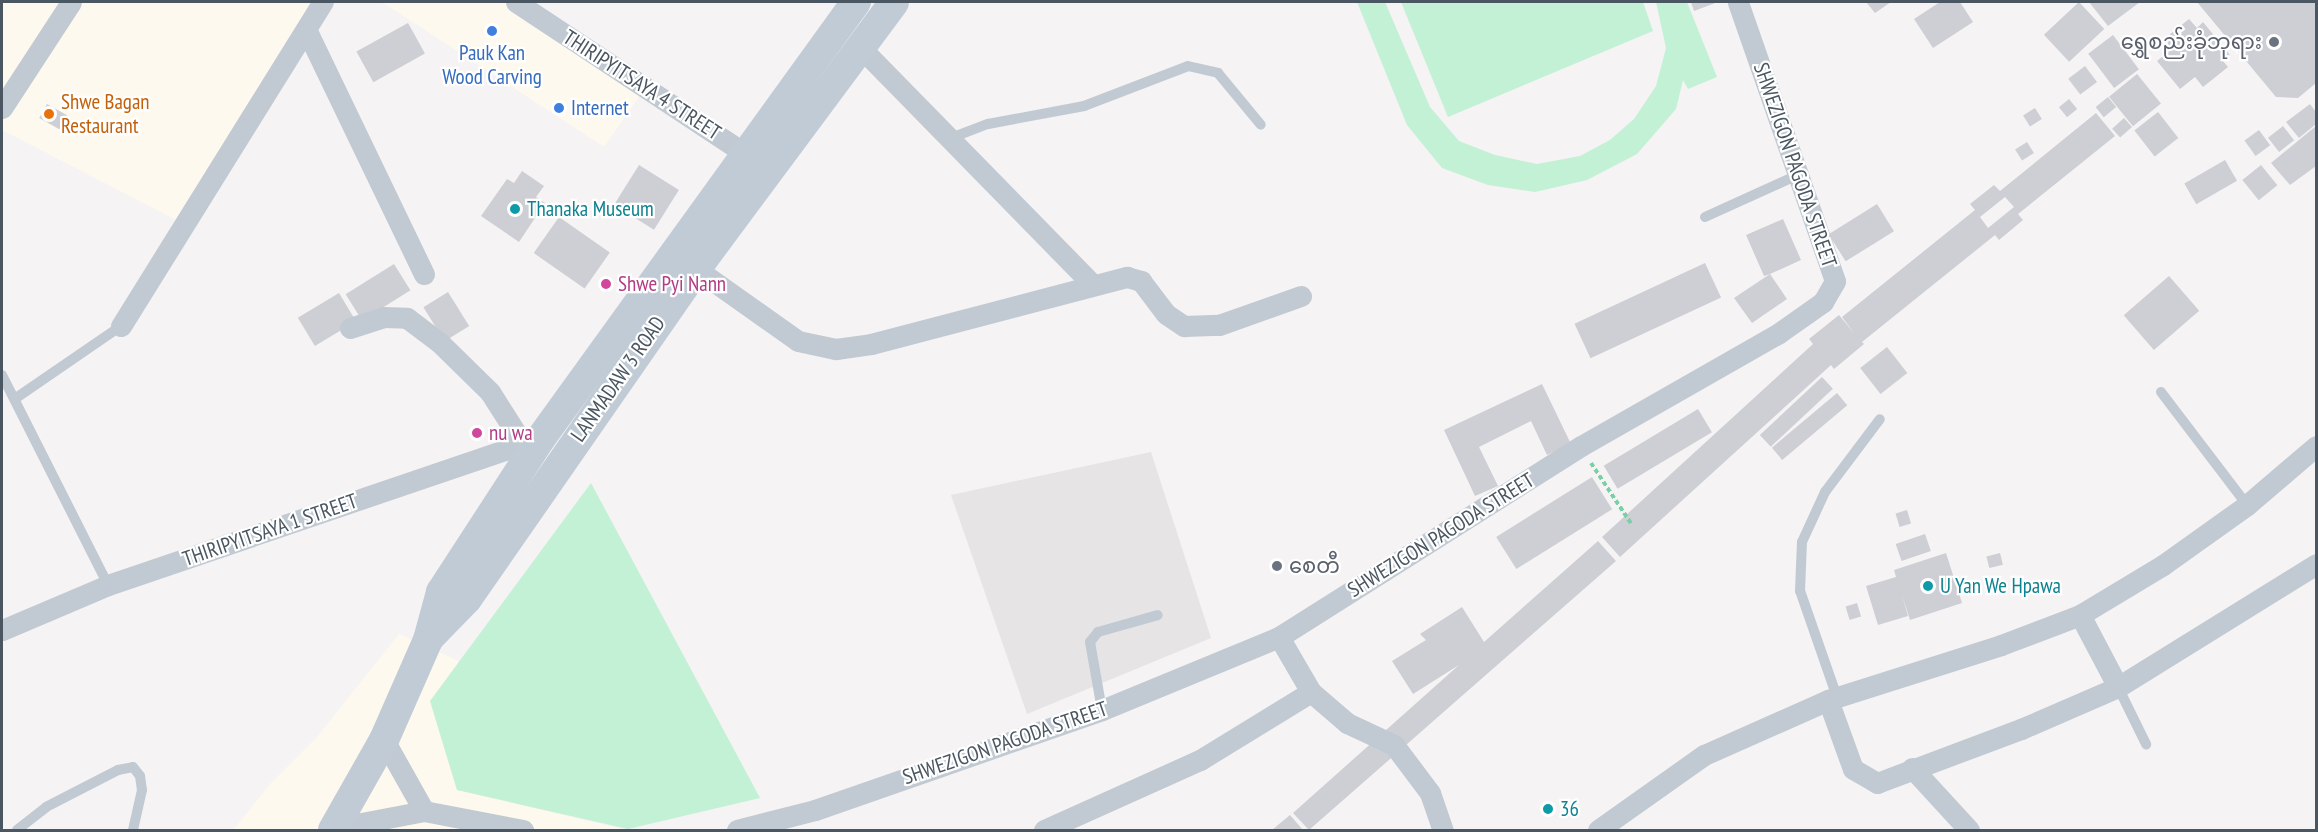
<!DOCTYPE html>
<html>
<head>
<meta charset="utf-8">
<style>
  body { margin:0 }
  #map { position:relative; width:2318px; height:832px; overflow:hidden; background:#f5f3f3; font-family:"PT Sans Narrow","Noto Sans Myanmar",sans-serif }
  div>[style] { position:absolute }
  .commercial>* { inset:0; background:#fdf9ef }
  .education>* { inset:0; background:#e6e4e5 }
  .green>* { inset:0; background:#c3f1d5 }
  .building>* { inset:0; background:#cdcfd5; transform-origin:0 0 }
  .path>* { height:4px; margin-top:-2px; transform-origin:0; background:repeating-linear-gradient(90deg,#7ad0a6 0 4.5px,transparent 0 7.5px) }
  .lane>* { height:10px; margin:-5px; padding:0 5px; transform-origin:5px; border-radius:5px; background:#c1cad2 }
  .street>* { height:21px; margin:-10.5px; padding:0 10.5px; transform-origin:10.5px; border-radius:10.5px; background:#c1cad2 }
  .secondary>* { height:30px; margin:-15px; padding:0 15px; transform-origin:15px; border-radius:15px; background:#c1cbd6 }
  .dots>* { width:16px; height:16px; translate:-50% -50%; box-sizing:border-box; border:3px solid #fff; border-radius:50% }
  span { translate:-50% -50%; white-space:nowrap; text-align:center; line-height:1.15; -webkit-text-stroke:4.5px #fff; paint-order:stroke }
  .worship-label { font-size:21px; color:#5b616d }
  .right { translate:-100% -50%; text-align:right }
  .left { translate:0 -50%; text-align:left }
  .shop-label { font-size:21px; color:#366cbe }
  .street-label { font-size:21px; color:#4a5661 }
  .food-label { font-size:21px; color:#c56008 }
  .culture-label { font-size:21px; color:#0d838f }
  .hotel-label { font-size:21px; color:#b23c85 }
  .frame { position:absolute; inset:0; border:3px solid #4a5661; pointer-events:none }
</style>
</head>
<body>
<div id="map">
  <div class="commercial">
    <i style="clip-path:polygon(2px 2px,323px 2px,184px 224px,2px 130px)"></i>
    <i style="clip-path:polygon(382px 2px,516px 2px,646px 87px,604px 147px)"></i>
    <i style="clip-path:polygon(399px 634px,459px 661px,434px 715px,457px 790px,627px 830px,233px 830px,271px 783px,317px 737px)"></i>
  </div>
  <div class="education">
    <i style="clip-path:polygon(1151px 452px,1211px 638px,1027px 714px,951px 495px)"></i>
  </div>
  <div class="green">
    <i style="clip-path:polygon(1357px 2px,1385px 2px,1430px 107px,1459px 141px,1495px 155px,1537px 164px,1580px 156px,1610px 140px,1634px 119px,1656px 86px,1666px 48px,1656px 2px,1687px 2px,1717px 77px,1688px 89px,1683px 80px,1676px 109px,1637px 154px,1587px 180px,1535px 192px,1488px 185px,1442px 168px,1407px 125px)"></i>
    <i style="clip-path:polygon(1401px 2px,1643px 2px,1653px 31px,1448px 117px)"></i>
    <i style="clip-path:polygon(591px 483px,760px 798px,628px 829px,457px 790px,430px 701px)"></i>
  </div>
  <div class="building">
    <i style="clip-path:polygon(1691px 2px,1718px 2px,1694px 11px)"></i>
    <i style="clip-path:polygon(1866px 2px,1891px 2px,1875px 13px)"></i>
    <i style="clip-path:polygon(1940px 2px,1960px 2px,1973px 22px,1933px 48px,1914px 19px)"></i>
    <i style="left:2079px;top:2px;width:37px;height:48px;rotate:47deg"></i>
    <i style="clip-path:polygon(2089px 2px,2140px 2px,2108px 26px)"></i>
    <i style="clip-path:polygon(2197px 2px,2316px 2px,2316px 83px,2298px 98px,2276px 97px)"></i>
    <i style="clip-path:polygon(2189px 19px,2197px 28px,2203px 22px,2230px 55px,2223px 61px,2228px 67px,2203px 87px,2195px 77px,2180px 89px,2157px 61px,2172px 49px,2164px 39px)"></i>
    <i style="left:408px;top:23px;width:35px;height:59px;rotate:61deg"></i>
    <i style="left:2113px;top:35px;width:43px;height:31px;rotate:53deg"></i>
    <i style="left:2085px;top:66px;width:20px;height:21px;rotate:53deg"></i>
    <i style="left:2137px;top:74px;width:38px;height:36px;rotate:51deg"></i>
    <i style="left:2108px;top:97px;width:13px;height:16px;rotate:51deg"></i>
    <i style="left:2069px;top:99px;width:13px;height:13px;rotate:51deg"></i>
    <i style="left:47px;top:104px;width:23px;height:16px;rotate:29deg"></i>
    <i style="clip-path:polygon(2310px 104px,2316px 112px,2316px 124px,2299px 138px,2286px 122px)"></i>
    <i style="left:2035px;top:108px;width:13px;height:14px;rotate:58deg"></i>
    <i style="left:2158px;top:112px;width:33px;height:30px;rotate:52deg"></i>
    <i style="clip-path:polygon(evenodd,2096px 113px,2115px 136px,2018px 214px,2023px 220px,1999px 240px,1995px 235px,1862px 342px,1864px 344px,1834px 369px,1831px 365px,1620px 557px,1602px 537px,1813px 344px,1809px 339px,1839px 315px,1854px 333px,1842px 317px,1975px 210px,1970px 204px,1994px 185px,2000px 191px,2096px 113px,2005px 197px,2014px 207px,1988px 228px,1980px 217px,2005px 197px)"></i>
    <i style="left:2124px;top:118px;width:12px;height:16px;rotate:48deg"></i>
    <i style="left:2283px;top:126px;width:18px;height:19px;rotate:52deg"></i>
    <i style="clip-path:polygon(2316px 126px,2316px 166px,2290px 185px,2271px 163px)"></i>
    <i style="left:2259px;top:130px;width:19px;height:18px;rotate:54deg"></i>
    <i style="left:2027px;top:142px;width:13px;height:14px;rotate:58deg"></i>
    <i style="left:2225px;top:160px;width:24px;height:47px;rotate:60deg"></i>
    <i style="left:639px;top:165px;width:47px;height:47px;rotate:32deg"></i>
    <i style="left:2261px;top:165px;width:26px;height:24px;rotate:51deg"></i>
    <i style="clip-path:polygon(522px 171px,544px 186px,536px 197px,545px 203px,519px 242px,481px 216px,507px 179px,514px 183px)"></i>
    <i style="left:1877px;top:204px;width:32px;height:57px;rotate:58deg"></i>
    <i style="left:559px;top:217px;width:62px;height:44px;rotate:35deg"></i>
    <i style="clip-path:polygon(1783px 219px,1801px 260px,1770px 274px,1787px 299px,1752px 323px,1734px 298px,1770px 274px,1764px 276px,1746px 235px)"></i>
    <i style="left:1705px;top:263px;width:38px;height:144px;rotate:65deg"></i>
    <i style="left:394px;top:264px;width:31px;height:57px;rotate:58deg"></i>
    <i style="left:2169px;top:276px;width:46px;height:60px;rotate:49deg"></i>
    <i style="left:448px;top:292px;width:40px;height:29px;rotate:58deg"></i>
    <i style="left:339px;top:293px;width:33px;height:48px;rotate:59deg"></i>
    <i style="left:1887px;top:347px;width:33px;height:34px;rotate:52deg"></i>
    <i style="left:1822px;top:377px;width:16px;height:85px;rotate:47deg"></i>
    <i style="clip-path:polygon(1542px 384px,1571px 444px,1547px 455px,1531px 421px,1479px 447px,1498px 486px,1475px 496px,1444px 430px)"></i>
    <i style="left:1837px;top:393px;width:16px;height:85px;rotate:50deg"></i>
    <i style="left:1698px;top:409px;width:27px;height:110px;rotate:59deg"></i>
    <i style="left:1592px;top:477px;width:38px;height:113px;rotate:58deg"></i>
    <i style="left:1907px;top:510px;width:14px;height:12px;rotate:73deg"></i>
    <i style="left:1925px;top:534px;width:18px;height:31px;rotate:71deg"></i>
    <i style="clip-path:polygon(1598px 541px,1616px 561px,1309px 830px,1293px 813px,1459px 665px,1413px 694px,1392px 661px,1426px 640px,1420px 634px,1462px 607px,1484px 642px)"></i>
    <i style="clip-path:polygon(1946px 553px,1962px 603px,1910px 620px,1902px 595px,1908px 616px,1878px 625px,1866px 586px,1896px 577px,1894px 570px)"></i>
    <i style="left:2000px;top:553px;width:12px;height:14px;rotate:76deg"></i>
    <i style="left:1857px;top:603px;width:14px;height:12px;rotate:73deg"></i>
    <i style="clip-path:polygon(1290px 815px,1303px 830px,1272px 830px)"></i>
  </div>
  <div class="path">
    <i style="left:1591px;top:463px;width:74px;rotate:56.5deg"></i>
  </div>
  <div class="lane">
    <i style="left:951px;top:138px;width:40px;rotate:-21deg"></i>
    <i style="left:988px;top:124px;width:98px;rotate:-10.6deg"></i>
    <i style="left:1084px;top:106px;width:111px;rotate:-21deg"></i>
    <i style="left:1188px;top:66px;width:31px;rotate:13deg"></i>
    <i style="left:1218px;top:73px;width:67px;rotate:50.4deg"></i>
    <i style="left:1705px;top:217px;width:104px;rotate:-24.4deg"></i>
    <i style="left:2px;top:375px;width:235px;rotate:63.2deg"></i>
    <i style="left:2161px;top:392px;width:142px;rotate:52.7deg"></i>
    <i style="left:16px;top:398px;width:127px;rotate:-34.4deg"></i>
    <i style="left:2118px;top:687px;width:64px;rotate:63.8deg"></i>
    <i style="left:1837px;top:697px;width:112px;rotate:-109.2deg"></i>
    <i style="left:1800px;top:591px;width:49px;rotate:-87.7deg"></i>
    <i style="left:1802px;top:542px;width:55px;rotate:-65.3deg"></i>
    <i style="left:1825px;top:492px;width:91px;rotate:-53deg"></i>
    <i style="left:1102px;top:710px;width:69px;rotate:-100deg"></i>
    <i style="left:1090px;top:642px;width:13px;rotate:-51deg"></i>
    <i style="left:1098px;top:632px;width:62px;rotate:-15.8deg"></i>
    <i style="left:17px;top:830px;width:37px;rotate:-38deg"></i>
    <i style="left:46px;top:807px;width:81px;rotate:-27.2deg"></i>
    <i style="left:118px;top:770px;width:15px;rotate:-11deg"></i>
    <i style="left:133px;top:767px;width:11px;rotate:52deg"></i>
    <i style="left:140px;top:776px;width:14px;rotate:82deg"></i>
    <i style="left:142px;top:790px;width:41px;rotate:102.7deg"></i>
  </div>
  <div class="street">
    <i style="left:516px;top:2px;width:290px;rotate:33.5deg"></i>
    <i style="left:306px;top:29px;width:272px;rotate:64.3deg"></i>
    <i style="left:860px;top:47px;width:330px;rotate:45.6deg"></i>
    <i style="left:2px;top:108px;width:126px;rotate:-56.9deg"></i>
    <i style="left:685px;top:261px;width:138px;rotate:35.3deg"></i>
    <i style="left:798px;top:341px;width:39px;rotate:12deg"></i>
    <i style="left:836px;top:349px;width:35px;rotate:-8deg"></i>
    <i style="left:871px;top:344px;width:265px;rotate:-14.7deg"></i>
    <i style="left:1127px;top:277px;width:15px;rotate:16deg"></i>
    <i style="left:1141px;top:281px;width:41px;rotate:52.9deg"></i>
    <i style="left:1166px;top:314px;width:22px;rotate:34deg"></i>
    <i style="left:1184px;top:326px;width:35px;rotate:-2deg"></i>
    <i style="left:1219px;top:325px;width:87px;rotate:-19.5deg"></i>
    <i style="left:121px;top:326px;width:382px;rotate:-58.1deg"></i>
    <i style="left:350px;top:328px;width:35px;rotate:-18deg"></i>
    <i style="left:383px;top:317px;width:24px;rotate:2deg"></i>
    <i style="left:407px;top:318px;width:40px;rotate:37deg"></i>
    <i style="left:439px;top:342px;width:71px;rotate:44.4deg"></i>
    <i style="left:490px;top:392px;width:62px;rotate:57.6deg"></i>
    <i style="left:2080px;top:615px;width:81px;rotate:62.2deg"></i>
    <i style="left:2px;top:630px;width:115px;rotate:-23deg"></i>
    <i style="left:108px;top:585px;width:457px;rotate:-18.8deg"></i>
    <i style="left:1279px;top:637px;width:64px;rotate:59.8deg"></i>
    <i style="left:1311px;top:692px;width:48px;rotate:40.7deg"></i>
    <i style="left:1347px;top:723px;width:52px;rotate:25.1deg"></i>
    <i style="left:1394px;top:745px;width:60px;rotate:53.1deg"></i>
    <i style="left:1430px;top:793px;width:39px;rotate:71deg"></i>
    <i style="left:1828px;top:700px;width:73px;rotate:70.1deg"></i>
    <i style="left:1853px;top:769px;width:28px;rotate:30deg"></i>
    <i style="left:1877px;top:783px;width:154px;rotate:-20.6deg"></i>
    <i style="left:2021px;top:729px;width:106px;rotate:-23.4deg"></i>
    <i style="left:2118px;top:687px;width:233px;rotate:-31.8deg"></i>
    <i style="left:384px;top:740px;width:81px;rotate:60.6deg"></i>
    <i style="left:1912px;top:768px;width:84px;rotate:47.4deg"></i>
    <i style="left:335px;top:828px;width:91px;rotate:-10.8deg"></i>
    <i style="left:424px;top:811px;width:101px;rotate:10.9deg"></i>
    <i style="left:737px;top:830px;width:81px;rotate:-14.4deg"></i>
    <i style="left:815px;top:810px;width:304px;rotate:-19.2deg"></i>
    <i style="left:1102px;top:710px;width:191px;rotate:-22.4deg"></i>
    <i style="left:1279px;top:637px;width:357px;rotate:-32.3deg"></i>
    <i style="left:1581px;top:446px;width:228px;rotate:-29.7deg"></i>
    <i style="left:1779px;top:333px;width:54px;rotate:-35.2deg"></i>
    <i style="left:1823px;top:302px;width:24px;rotate:-60deg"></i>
    <i style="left:1835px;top:281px;width:295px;rotate:-109.2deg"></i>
    <i style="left:1044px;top:830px;width:171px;rotate:-24.2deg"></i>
    <i style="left:1200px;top:760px;width:130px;rotate:-31.5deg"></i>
    <i style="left:1598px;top:830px;width:130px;rotate:-35.3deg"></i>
    <i style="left:1704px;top:755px;width:136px;rotate:-23.9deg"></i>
    <i style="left:1828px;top:700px;width:182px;rotate:-17.6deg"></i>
    <i style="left:2001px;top:645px;width:85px;rotate:-20.8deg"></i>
    <i style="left:2080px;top:615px;width:97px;rotate:-31.1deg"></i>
    <i style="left:2163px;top:565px;width:103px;rotate:-35.5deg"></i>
    <i style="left:2247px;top:505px;width:91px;rotate:-40.5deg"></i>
  </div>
  <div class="secondary">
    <i style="left:430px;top:637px;width:53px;rotate:-45.8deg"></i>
    <i style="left:467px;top:599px;width:402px;rotate:-55.2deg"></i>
    <i style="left:696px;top:269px;width:332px;rotate:-53.4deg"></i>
    <i style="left:333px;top:830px;width:103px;rotate:-60.5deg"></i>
    <i style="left:384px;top:740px;width:109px;rotate:-66.3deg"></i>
    <i style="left:428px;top:640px;width:50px;rotate:-74.8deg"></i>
    <i style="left:441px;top:592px;width:184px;rotate:-57deg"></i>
    <i style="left:541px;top:438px;width:538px;rotate:-54.15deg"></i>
  </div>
  <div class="dots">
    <i style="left:492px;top:31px;background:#3f7fe0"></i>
    <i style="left:2274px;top:42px;background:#6b7280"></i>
    <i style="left:559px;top:108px;background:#3f7fe0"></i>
    <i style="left:49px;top:114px;background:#e8710a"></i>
    <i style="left:515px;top:209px;background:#0f9aa8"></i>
    <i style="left:606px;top:284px;background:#d1479c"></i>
    <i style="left:477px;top:433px;background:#d1479c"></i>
    <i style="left:1277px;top:566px;background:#6b7280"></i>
    <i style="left:1928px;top:586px;background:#0f9aa8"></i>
    <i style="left:1548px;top:809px;background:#0f9aa8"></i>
  </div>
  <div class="worship-label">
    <span class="right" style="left:2262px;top:42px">ရွှေစည်းခုံဘုရား</span>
    <span class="left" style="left:1289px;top:566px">စေတီ</span>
  </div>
  <div class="shop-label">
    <span style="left:492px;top:65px">Pauk Kan<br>Wood Carving</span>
    <span class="left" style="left:571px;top:108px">Internet</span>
  </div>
  <div class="street-label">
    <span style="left:642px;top:85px;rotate:33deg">THIRIPYITSAYA 4 STREET</span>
    <span style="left:1795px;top:165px;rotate:71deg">SHWEZIGON PAGODA STREET</span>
    <span style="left:618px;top:379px;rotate:-55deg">LANMADAW 3 ROAD</span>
    <span style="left:270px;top:530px;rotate:-19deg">THIRIPYITSAYA 1 STREET</span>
    <span style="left:1441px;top:535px;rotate:-32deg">SHWEZIGON PAGODA STREET</span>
    <span style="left:1005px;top:743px;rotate:-19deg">SHWEZIGON PAGODA STREET</span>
  </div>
  <div class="food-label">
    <span class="left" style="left:61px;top:114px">Shwe Bagan<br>Restaurant</span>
  </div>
  <div class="culture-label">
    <span class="left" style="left:527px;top:209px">Thanaka Museum</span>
    <span class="left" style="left:1940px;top:586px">U Yan We Hpawa</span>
    <span class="left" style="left:1560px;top:809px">36</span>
  </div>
  <div class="hotel-label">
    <span class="left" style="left:618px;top:284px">Shwe Pyi Nann</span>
    <span class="left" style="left:489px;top:433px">nu wa</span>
  </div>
  <div class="frame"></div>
</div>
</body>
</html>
